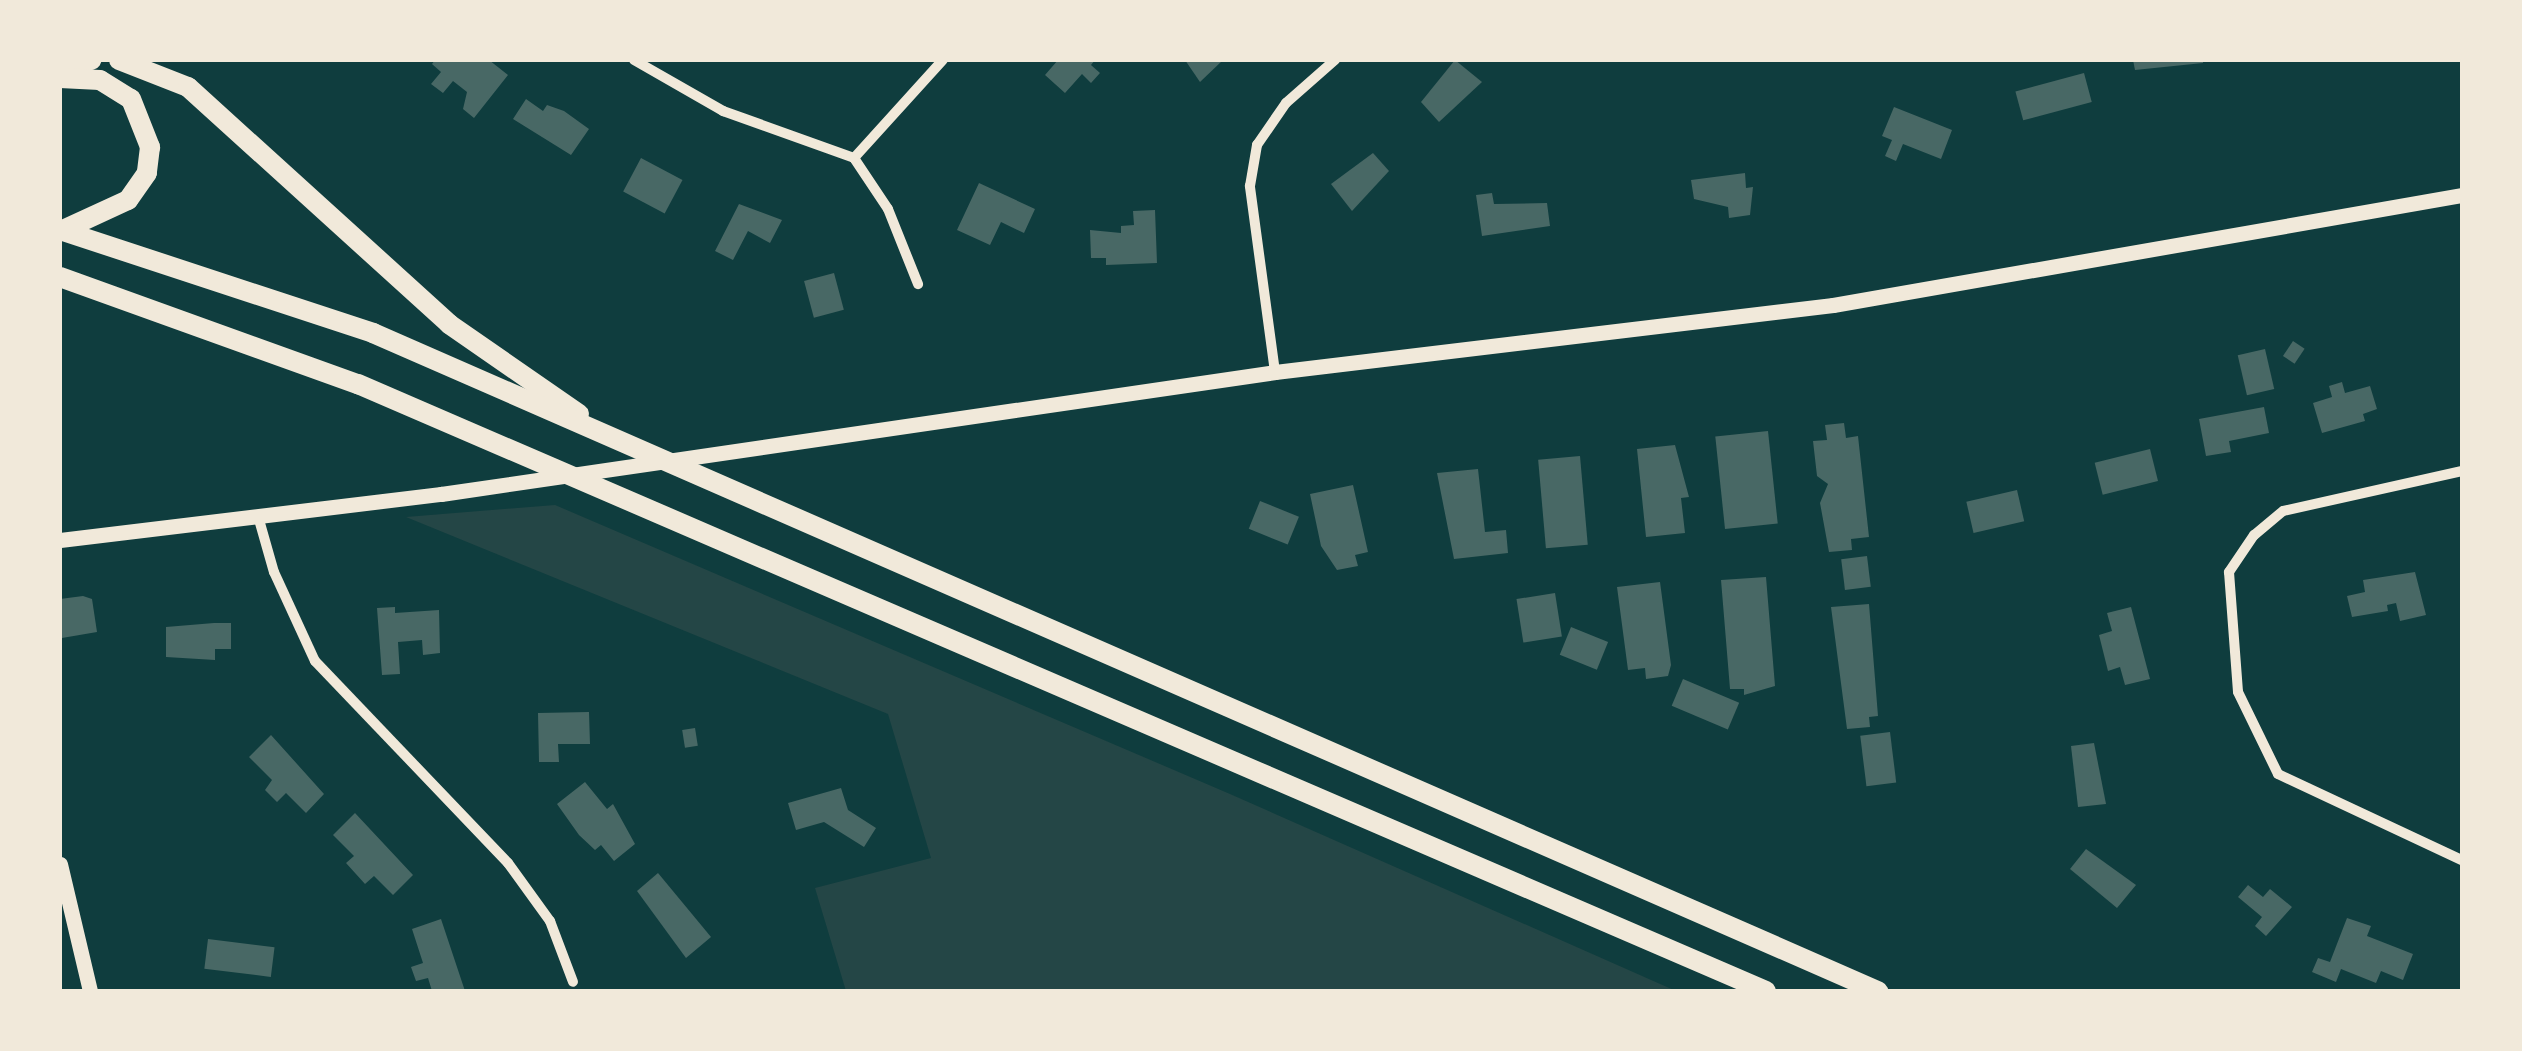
<!DOCTYPE html>
<html>
<head>
<meta charset="utf-8">
<style>
  body { margin:0 }
  #map { position:relative; width:2522px; height:1051px; overflow:hidden; background:#0f3d3e; font-family:Poppins,sans-serif }
  div>[style] { position:absolute }
  .green>* { inset:0; background:#244646 }
  .building>* { inset:0; background:#486865; transform-origin:0 0 }
  .minor>* { height:10px; margin:-5px; padding:0 5px; transform-origin:5px; border-radius:5px; background:#f1e9da }
  .secondary>* { height:15px; margin:-7.5px; padding:0 7.5px; transform-origin:7.5px; border-radius:7.5px; background:#f1e9da }
  .motorway>* { height:20px; margin:-10px; padding:0 10px; transform-origin:10px; border-radius:10px; background:#f1e9da }
  span { translate:-50% -50%; white-space:nowrap; text-align:center; line-height:1.15; -webkit-text-stroke:10px #f1e9da; paint-order:stroke }
  .frame { position:absolute; inset:0; border:62px solid #f1e9da; pointer-events:none }
</style>
</head>
<body>
<div id="map">
  <div class="green">
    <i style="clip-path:polygon(555px 505px,1230px 794px,1676px 991px,846px 991px,815px 888px,931px 858px,888px 714px,406px 517px)"></i>
  </div>
  <div class="building">
    <i style="clip-path:polygon(435px 60px,489px 60px,508px 75px,474px 118px,463px 109px,467px 92px,453px 81px,443px 93px,431px 84px,441px 72px,432px 64px)"></i>
    <i style="clip-path:polygon(1058px 60px,1095px 60px,1091px 65px,1100px 73px,1091px 83px,1082px 74px,1065px 93px,1045px 75px)"></i>
    <i style="clip-path:polygon(1185px 60px,1223px 60px,1200px 82px)"></i>
    <i style="clip-path:polygon(1455px 60px,1482px 82px,1439px 122px,1421px 102px)"></i>
    <i style="clip-path:polygon(2133px 60px,2203px 60px,2203px 63px,2135px 70px)"></i>
    <i style="left:2084px;top:73px;width:30px;height:71px;rotate:75deg"></i>
    <i style="clip-path:polygon(526px 99px,543px 111px,547px 105px,564px 111px,589px 129px,571px 155px,513px 119px)"></i>
    <i style="clip-path:polygon(1894px 107px,1952px 130px,1941px 159px,1903px 144px,1896px 161px,1885px 156px,1892px 140px,1882px 136px)"></i>
    <i style="clip-path:polygon(1373px 153px,1389px 171px,1352px 211px,1331px 184px)"></i>
    <i style="left:641px;top:158px;width:47px;height:38px;rotate:28deg"></i>
    <i style="clip-path:polygon(1745px 173px,1746px 188px,1753px 187px,1750px 215px,1729px 218px,1728px 207px,1694px 199px,1691px 180px)"></i>
    <i style="clip-path:polygon(979px 183px,1035px 209px,1024px 233px,1001px 222px,990px 245px,957px 230px)"></i>
    <i style="clip-path:polygon(1492px 193px,1494px 204px,1547px 203px,1550px 226px,1482px 236px,1476px 195px)"></i>
    <i style="clip-path:polygon(739px 204px,782px 220px,770px 243px,748px 231px,733px 260px,715px 251px)"></i>
    <i style="clip-path:polygon(1155px 210px,1157px 263px,1106px 265px,1106px 258px,1091px 258px,1090px 230px,1121px 233px,1121px 226px,1134px 225px,1133px 211px)"></i>
    <i style="left:834px;top:273px;width:38px;height:31px;rotate:75deg"></i>
    <i style="left:2293px;top:341px;width:14px;height:18px;rotate:34deg"></i>
    <i style="left:2265px;top:349px;width:41px;height:28px;rotate:77deg"></i>
    <i style="clip-path:polygon(2342px 382px,2345px 393px,2370px 386px,2377px 409px,2363px 414px,2365px 421px,2322px 433px,2313px 403px,2332px 397px,2329px 386px)"></i>
    <i style="clip-path:polygon(2264px 407px,2269px 433px,2229px 441px,2231px 452px,2206px 456px,2199px 419px)"></i>
    <i style="clip-path:polygon(1844px 423px,1846px 438px,1858px 436px,1869px 537px,1851px 539px,1852px 550px,1829px 552px,1820px 503px,1828px 484px,1817px 476px,1813px 441px,1827px 440px,1825px 425px)"></i>
    <i style="left:1768px;top:431px;width:93px;height:53px;rotate:84deg"></i>
    <i style="clip-path:polygon(1675px 445px,1689px 497px,1681px 498px,1685px 533px,1646px 537px,1637px 449px)"></i>
    <i style="left:2150px;top:449px;width:33px;height:57px;rotate:76deg"></i>
    <i style="left:1580px;top:456px;width:89px;height:42px;rotate:85deg"></i>
    <i style="clip-path:polygon(1478px 469px,1485px 532px,1506px 530px,1508px 553px,1454px 559px,1437px 473px)"></i>
    <i style="clip-path:polygon(1353px 485px,1368px 552px,1355px 555px,1358px 566px,1337px 570px,1321px 546px,1310px 494px)"></i>
    <i style="left:2017px;top:490px;width:32px;height:52px;rotate:77deg"></i>
    <i style="left:1260px;top:501px;width:42px;height:30px;rotate:22deg"></i>
    <i style="left:1867px;top:556px;width:31px;height:26px;rotate:83deg"></i>
    <i style="clip-path:polygon(2415px 572px,2426px 615px,2400px 621px,2396px 603px,2387px 605px,2388px 611px,2352px 617px,2347px 596px,2365px 592px,2363px 580px)"></i>
    <i style="clip-path:polygon(1766px 577px,1775px 686px,1744px 695px,1744px 689px,1730px 689px,1721px 580px)"></i>
    <i style="clip-path:polygon(1660px 582px,1671px 665px,1668px 676px,1646px 679px,1645px 668px,1628px 670px,1617px 587px)"></i>
    <i style="left:1555px;top:593px;width:44px;height:39px;rotate:81deg"></i>
    <i style="clip-path:polygon(83px 596px,92px 599px,97px 632px,62px 638px,60px 599px)"></i>
    <i style="clip-path:polygon(1869px 604px,1878px 716px,1869px 717px,1870px 727px,1847px 729px,1831px 607px)"></i>
    <i style="clip-path:polygon(395px 607px,395px 613px,439px 610px,440px 653px,423px 655px,422px 640px,398px 642px,400px 674px,382px 675px,377px 608px)"></i>
    <i style="clip-path:polygon(2131px 607px,2150px 679px,2125px 685px,2120px 667px,2108px 671px,2099px 635px,2112px 631px,2107px 613px)"></i>
    <i style="clip-path:polygon(214px 623px,231px 623px,231px 649px,215px 649px,215px 660px,166px 657px,166px 627px)"></i>
    <i style="left:1571px;top:627px;width:40px;height:30px;rotate:22deg"></i>
    <i style="left:1683px;top:679px;width:61px;height:29px;rotate:23deg"></i>
    <i style="clip-path:polygon(589px 712px,590px 744px,558px 744px,559px 762px,539px 762px,538px 713px)"></i>
    <i style="left:695px;top:728px;width:18px;height:13px;rotate:81deg"></i>
    <i style="left:1890px;top:732px;width:51px;height:30px;rotate:83deg"></i>
    <i style="clip-path:polygon(271px 735px,324px 794px,306px 813px,286px 793px,277px 802px,265px 790px,272px 780px,249px 757px)"></i>
    <i style="clip-path:polygon(2094px 743px,2106px 804px,2078px 807px,2071px 746px)"></i>
    <i style="clip-path:polygon(585px 782px,607px 809px,613px 804px,635px 844px,614px 861px,601px 845px,595px 850px,579px 835px,557px 804px)"></i>
    <i style="clip-path:polygon(841px 788px,848px 810px,876px 828px,864px 847px,824px 822px,796px 830px,788px 803px)"></i>
    <i style="clip-path:polygon(355px 813px,413px 875px,393px 895px,374px 876px,365px 884px,346px 863px,354px 856px,333px 835px)"></i>
    <i style="clip-path:polygon(2086px 849px,2136px 885px,2117px 908px,2070px 869px)"></i>
    <i style="clip-path:polygon(658px 873px,711px 937px,686px 958px,637px 891px)"></i>
    <i style="clip-path:polygon(2248px 885px,2263px 897px,2270px 889px,2292px 907px,2266px 936px,2255px 926px,2262px 917px,2238px 897px)"></i>
    <i style="clip-path:polygon(2347px 918px,2371px 926px,2367px 936px,2413px 954px,2403px 980px,2381px 971px,2376px 983px,2341px 969px,2336px 982px,2312px 972px,2318px 958px,2330px 962px)"></i>
    <i style="clip-path:polygon(441px 919px,465px 991px,432px 991px,428px 978px,416px 981px,411px 967px,423px 963px,412px 929px)"></i>
    <i style="left:208px;top:939px;width:67px;height:30px;rotate:7deg"></i>
  </div>
  <div class="minor">
    <i style="left:634px;top:60px;width:103px;rotate:29.8deg"></i>
    <i style="left:723px;top:111px;width:139px;rotate:19.7deg"></i>
    <i style="left:854px;top:158px;width:61px;rotate:56.3deg"></i>
    <i style="left:888px;top:209px;width:81px;rotate:68.2deg"></i>
    <i style="left:854px;top:158px;width:132px;rotate:-47.8deg"></i>
    <i style="left:1275px;top:372px;width:188px;rotate:-97.7deg"></i>
    <i style="left:1250px;top:186px;width:42px;rotate:-80.3deg"></i>
    <i style="left:1257px;top:145px;width:51px;rotate:-55.4deg"></i>
    <i style="left:1286px;top:103px;width:65px;rotate:-41.3deg"></i>
    <i style="left:2462px;top:471px;width:183px;rotate:167.4deg"></i>
    <i style="left:2283px;top:511px;width:38px;rotate:140deg"></i>
    <i style="left:2254px;top:535px;width:45px;rotate:124deg"></i>
    <i style="left:2229px;top:572px;width:120px;rotate:85.7deg"></i>
    <i style="left:2238px;top:692px;width:91px;rotate:64deg"></i>
    <i style="left:2278px;top:774px;width:203px;rotate:25.1deg"></i>
    <i style="left:258px;top:516px;width:58px;rotate:74.1deg"></i>
    <i style="left:274px;top:572px;width:98px;rotate:65.3deg"></i>
    <i style="left:315px;top:661px;width:279px;rotate:46.3deg"></i>
    <i style="left:508px;top:863px;width:72px;rotate:54.1deg"></i>
    <i style="left:550px;top:921px;width:65px;rotate:69.3deg"></i>
  </div>
  <div class="secondary">
    <i style="left:60px;top:540px;width:384px;rotate:-6.9deg"></i>
    <i style="left:441px;top:494px;width:843px;rotate:-8.32deg"></i>
    <i style="left:1275px;top:372px;width:562px;rotate:-6.85deg"></i>
    <i style="left:1833px;top:305px;width:639px;rotate:-9.92deg"></i>
    <i style="left:60px;top:864px;width:130px;rotate:76.7deg"></i>
  </div>
  <div class="motorway">
    <i style="left:119px;top:60px;width:74px;rotate:21.4deg"></i>
    <i style="left:188px;top:87px;width:353px;rotate:42.2deg"></i>
    <i style="left:449px;top:324px;width:158px;rotate:34.7deg"></i>
    <i style="left:60px;top:66px;width:32px;rotate:-11deg"></i>
    <i style="left:60px;top:78px;width:40px;rotate:2.9deg"></i>
    <i style="left:100px;top:80px;width:36px;rotate:32deg"></i>
    <i style="left:131px;top:99px;width:52px;rotate:68.4deg"></i>
    <i style="left:150px;top:147px;width:26px;rotate:97deg"></i>
    <i style="left:147px;top:173px;width:33px;rotate:125deg"></i>
    <i style="left:128px;top:200px;width:72px;rotate:155.2deg"></i>
    <i style="left:60px;top:230px;width:330px;rotate:18.2deg"></i>
    <i style="left:373px;top:333px;width:1643px;rotate:23.62deg"></i>
    <i style="left:60px;top:277px;width:317px;rotate:19.8deg"></i>
    <i style="left:358px;top:384px;width:1533px;rotate:23.32deg"></i>
  </div>
  <div class="frame"></div>
</div>
</body>
</html>
